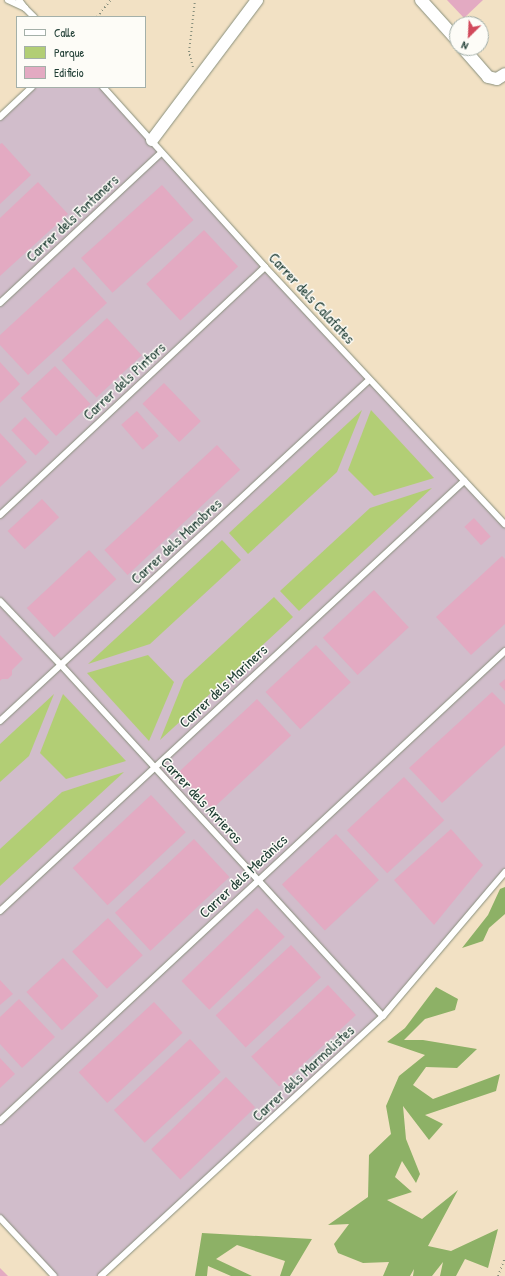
<!DOCTYPE html>
<html>
<head>
<meta charset="utf-8">
<style>
  body { margin:0 }
  #map { position:relative; width:505px; height:1276px; overflow:hidden; background:#f2e1c4; font-family:"Patrick Hand",sans-serif }
  div>[style] { position:absolute }
  .industrial>* { inset:0; background:#d1bdcb }
  .green>* { inset:0; background:#b2ce75 }
  .forest>* { inset:0; background:#8db166 }
  .building>* { inset:0; background:#e3aac2; transform-origin:0 0 }
  .path>* { height:2px; margin-top:-1px; transform-origin:0; background:repeating-linear-gradient(90deg,#888f7c 0 1px,transparent 0 4px) }
  .roads { filter:drop-shadow(0 0 1px #888f7c) drop-shadow(0 0 1px #888f7c) }
  .lane>* { height:6px; margin:-3px; padding:0 3px; transform-origin:3px; border-radius:3px; background:#fff }
  .street>* { height:12px; margin:-6px; padding:0 6px; transform-origin:6px; border-radius:6px; background:#fff }
  span { translate:-50% -50%; white-space:nowrap; text-align:center; line-height:1.15; -webkit-text-stroke:3px #fdfcf7; paint-order:stroke }
  .street-label { font-size:15px; color:#1f3d34 }
  .legend { position:absolute; left:16px; top:16px; width:130px; height:72px; box-sizing:border-box; background:#fdfcf7; border:1px solid #a4b0a9; margin:0; padding:5px 7px; list-style:none; font-size:12px; color:#1f3d34 }
  .legend li { display:flex; align-items:center; gap:8px; height:20px }
  .legend b { width:20px; border:1px solid #a4b0a9 }
  .north { position:absolute; left:449px; top:16px; width:40px; height:40px; box-sizing:border-box; background:#fdfcf7; border:1px solid #a4b0a9; border-radius:50%; rotate:204deg; font-size:11px; font-weight:700; line-height:16px; text-align:center; color:#1f3d34 }
  .north::after { content:''; display:block; margin:auto; width:14px; height:18px; background:#d1495b; clip-path:polygon(50% 0,100% 100%,50% 72%,0 100%) }
</style>
</head>
<body>
<div id="map">
  <div class="industrial">
    <i style="clip-path:polygon(33px 87px,99px 87px,152px 140px,505px 524px,505px 872px,383px 1016px,101px 1276px,54px 1276px,0 1218px,0 118px)"></i>
  </div>
  <div class="green">
    <i style="clip-path:polygon(362px 410px,337px 472px,248px 554px,229px 533px)"></i>
    <i style="clip-path:polygon(371px 410px,434px 478px,374px 496px,348px 470px)"></i>
    <i style="clip-path:polygon(432px 488px,299px 611px,280px 591px,370px 508px)"></i>
    <i style="clip-path:polygon(222px 540px,241px 560px,150px 644px,88px 664px)"></i>
    <i style="clip-path:polygon(274px 597px,293px 617px,160px 740px,184px 680px)"></i>
    <i style="clip-path:polygon(148px 655px,174px 682px,149px 741px,87px 673px)"></i>
    <i style="clip-path:polygon(54px 694px,29px 756px,0 782px,0 744px)"></i>
    <i style="clip-path:polygon(63px 694px,126px 761px,66px 779px,40px 753px)"></i>
    <i style="clip-path:polygon(124px 772px,0 886px,0 849px,62px 792px)"></i>
  </div>
  <div class="forest">
    <i style="clip-path:polygon(505px 887px,505px 914px,489px 928px,483px 941px,462px 948px,488px 915px,500px 889px)"></i>
    <i style="clip-path:polygon(436px 987px,458px 999px,455px 1010px,425px 1019px,404px 1040px,423px 1040px,477px 1049px,457px 1068px,426px 1067px,413px 1085px,433px 1099px,500px 1074px,496px 1091px,425px 1115px,443px 1124px,429px 1140px,403px 1106px,406px 1139px,420px 1174px,416px 1183px,402px 1161px,395px 1177px,412px 1192px,387px 1200px,422px 1219px,458px 1190px,428px 1246px,451px 1251px,498px 1229px,488px 1268px,465px 1259px,456px 1276px,440px 1276px,443px 1262px,432px 1276px,413px 1276px,414px 1269px,410px 1276px,383px 1276px,389px 1262px,363px 1263px,338px 1253px,334px 1244px,349px 1224px,328px 1225px,368px 1197px,369px 1155px,391px 1134px,386px 1106px,399px 1076px,425px 1055px,387px 1042px,405px 1028px)"></i>
    <i style="clip-path:polygon(202px 1233px,312px 1239px,290px 1276px,280px 1276px,285px 1261px,237px 1245px,216px 1259px,252px 1276px,231px 1276px,208px 1266px,207px 1276px,195px 1276px)"></i>
  </div>
  <div class="building">
    <i style="clip-path:polygon(447px 0,483px 0,464px 18px)"></i>
    <i style="clip-path:polygon(2px 143px,31px 175px,0 204px,0 144px)"></i>
    <i style="clip-path:polygon(38px 182px,68px 214px,0 276px,0 218px)"></i>
    <i style="left:162px;top:185px;width:47px;height:109px;rotate:48deg"></i>
    <i style="left:204px;top:230px;width:50px;height:79px;rotate:47deg"></i>
    <i style="clip-path:polygon(74px 267px,107px 303px,28px 375px,0 345px,0 335px)"></i>
    <i style="left:107px;top:318px;width:51px;height:62px;rotate:47deg"></i>
    <i style="clip-path:polygon(0 362px,20px 384px,0 403px)"></i>
    <i style="left:55px;top:366px;width:52px;height:47px;rotate:47deg"></i>
    <i style="left:164px;top:383px;width:53px;height:30px;rotate:46deg"></i>
    <i style="left:137px;top:411px;width:33px;height:21px;rotate:49deg"></i>
    <i style="left:25px;top:417px;width:35px;height:19px;rotate:46deg"></i>
    <i style="clip-path:polygon(0 433px,27px 462px,0 487px)"></i>
    <i style="left:217px;top:445px;width:34px;height:154px;rotate:47deg"></i>
    <i style="left:42px;top:499px;width:25px;height:47px;rotate:47deg"></i>
    <i style="left:474px;top:518px;width:25px;height:13px;rotate:48deg"></i>
    <i style="left:89px;top:550px;width:40px;height:85px;rotate:47deg"></i>
    <i style="clip-path:polygon(502px 556px,505px 559px,505px 624px,471px 655px,436px 617px)"></i>
    <i style="left:374px;top:590px;width:51px;height:70px;rotate:47deg"></i>
    <i style="clip-path:polygon(0 635px,23px 659px,12px 670px,12px 675px,8px 679px,2px 679px,0 681px)"></i>
    <i style="left:316px;top:645px;width:51px;height:69px;rotate:47deg"></i>
    <i style="clip-path:polygon(505px 679px,505px 691px,499px 684px)"></i>
    <i style="clip-path:polygon(492px 692px,505px 705px,505px 745px,442px 803px,409px 768px)"></i>
    <i style="left:257px;top:699px;width:50px;height:108px;rotate:47deg"></i>
    <i style="left:404px;top:777px;width:59px;height:78px;rotate:47deg"></i>
    <i style="left:151px;top:795px;width:51px;height:107px;rotate:47deg"></i>
    <i style="clip-path:polygon(451px 829px,483px 865px,434px 925px,394px 880px)"></i>
    <i style="left:336px;top:834px;width:63px;height:74px;rotate:47deg"></i>
    <i style="left:194px;top:839px;width:52px;height:108px;rotate:47deg"></i>
    <i style="left:257px;top:908px;width:40px;height:105px;rotate:46deg"></i>
    <i style="left:108px;top:918px;width:51px;height:49px;rotate:47deg"></i>
    <i style="left:291px;top:945px;width:44px;height:103px;rotate:47deg"></i>
    <i style="left:63px;top:958px;width:52px;height:50px;rotate:47deg"></i>
    <i style="clip-path:polygon(0 980px,13px 994px,0 1005px)"></i>
    <i style="left:328px;top:985px;width:41px;height:105px;rotate:47deg"></i>
    <i style="clip-path:polygon(19px 999px,55px 1037px,22px 1068px,0 1044px,0 1017px)"></i>
    <i style="left:154px;top:1002px;width:42px;height:103px;rotate:47deg"></i>
    <i style="left:190px;top:1039px;width:45px;height:104px;rotate:47deg"></i>
    <i style="clip-path:polygon(0 1058px,15px 1074px,0 1088px)"></i>
    <i style="left:226px;top:1077px;width:42px;height:104px;rotate:46deg"></i>
    <i style="clip-path:polygon(0 1268px,8px 1276px,0 1276px)"></i>
  </div>
  <div class="path">
    <i style="left:97px;top:17px;width:22px;rotate:-51deg"></i>
    <i style="left:193px;top:67px;width:16px;rotate:-105deg"></i>
    <i style="left:189px;top:52px;width:52px;rotate:-83.4deg"></i>
    <i style="left:498px;top:1276px;width:19px;rotate:-69deg"></i>
  </div>
  <div class="roads">
    <div class="lane">
      <i style="left:8px;top:0;width:19px;rotate:25deg"></i>
      <i style="left:25px;top:8px;width:10px;rotate:-127deg"></i>
      <i style="left:25px;top:8px;width:13px;rotate:45deg"></i>
      <i style="left:103px;top:87px;width:242px;rotate:48deg"></i>
      <i style="left:265px;top:267px;width:352px;rotate:47deg"></i>
      <i style="left:0;top:117px;width:44px;rotate:-43.2deg"></i>
      <i style="left:0;top:303px;width:220px;rotate:-43deg"></i>
      <i style="left:0;top:515px;width:363px;rotate:-43.1deg"></i>
      <i style="left:0;top:601px;width:88px;rotate:46.4deg"></i>
      <i style="left:61px;top:665px;width:476px;rotate:47.5deg"></i>
      <i style="left:0;top:721px;width:502px;rotate:-42.74deg"></i>
      <i style="left:0;top:911px;width:633px;rotate:-42.82deg"></i>
      <i style="left:0;top:1121px;width:690px;rotate:-42.94deg"></i>
      <i style="left:0;top:1218px;width:79px;rotate:47deg"></i>
      <i style="left:101px;top:1276px;width:384px;rotate:-42.7deg"></i>
      <i style="left:383px;top:1016px;width:189px;rotate:-49.7deg"></i>
    </div>
    <div class="street">
      <i style="left:421px;top:0;width:54px;rotate:48deg"></i>
      <i style="left:463px;top:48px;width:38px;rotate:49deg"></i>
      <i style="left:488px;top:77px;width:9px;rotate:13deg"></i>
      <i style="left:497px;top:79px;width:9px;rotate:-32deg"></i>
      <i style="left:152px;top:140px;width:175px;rotate:-53.1deg"></i>
    </div>
  </div>
  <div class="street-label">
    <span style="left:72px;top:218px;rotate:-43deg">Carrer dels Fontaners</span>
    <span style="left:312px;top:298px;rotate:47deg">Carrer dels Calafates</span>
    <span style="left:124px;top:381px;rotate:-43deg">Carrer dels Pintors</span>
    <span style="left:176px;top:541px;rotate:-43deg">Carrer dels Manobres</span>
    <span style="left:223px;top:686px;rotate:-43deg">Carrer dels Mariners</span>
    <span style="left:202px;top:800px;rotate:47deg">Carrer dels Arrieros</span>
    <span style="left:243px;top:876px;rotate:-43deg">Carrer dels Mecànics</span>
    <span style="left:303px;top:1073px;rotate:-43deg">Carrer dels Marmolistes</span>
  </div>
  <ul class="legend">
  <li><b style="height:5px;background:#fff"></b>Calle</li>
  <li><b style="height:11px;background:#b2ce75"></b>Parque</li>
  <li><b style="height:11px;background:#e3aac2"></b>Edificio</li>
  </ul>
  <div class="north">N</div>
</div>
</body>
</html>
